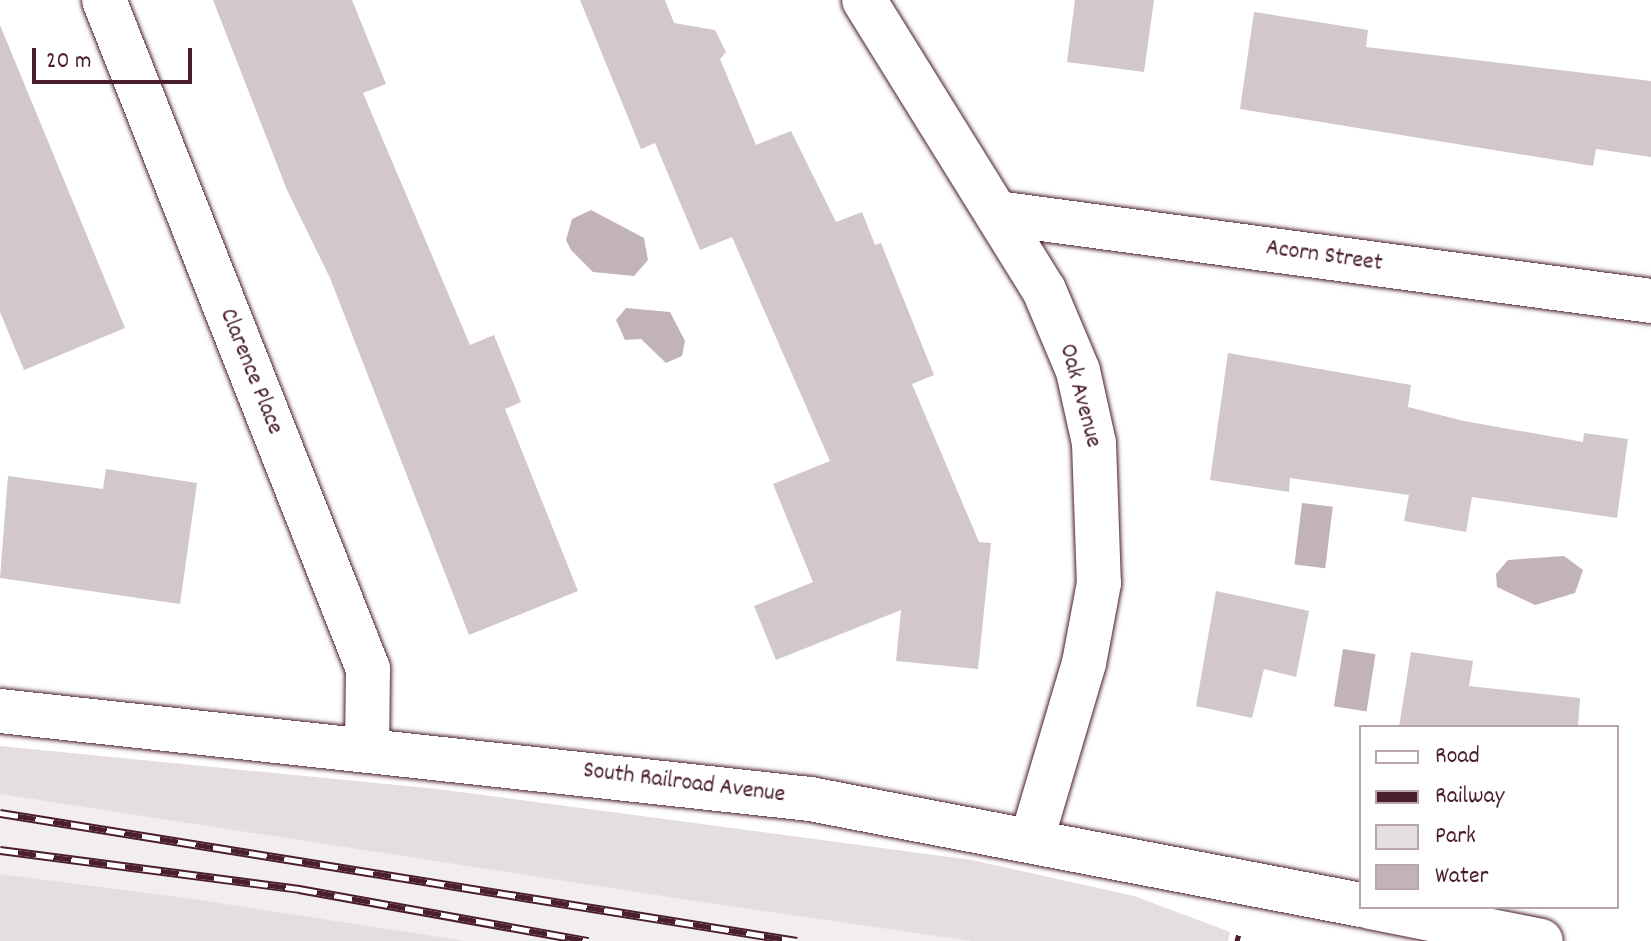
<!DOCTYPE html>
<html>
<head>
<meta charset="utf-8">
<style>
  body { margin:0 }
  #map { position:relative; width:1651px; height:941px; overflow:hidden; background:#fff; font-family:Dekko,sans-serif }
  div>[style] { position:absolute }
  .built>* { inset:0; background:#f2eeef }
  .green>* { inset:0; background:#e5dee0 }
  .water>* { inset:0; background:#c1b3b6; transform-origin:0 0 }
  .building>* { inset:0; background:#d2c7cb }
  .path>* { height:5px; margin-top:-2.5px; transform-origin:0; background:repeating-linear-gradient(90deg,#4a1f2b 0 6px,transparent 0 12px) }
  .roads { filter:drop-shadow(0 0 2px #4a1f2b) drop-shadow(0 0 2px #4a1f2b) }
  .minor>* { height:44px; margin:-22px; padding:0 22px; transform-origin:22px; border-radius:22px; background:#fff }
  .rail>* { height:9px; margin-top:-4.5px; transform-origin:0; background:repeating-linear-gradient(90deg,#fff 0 18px,#4a1f2b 0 36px); box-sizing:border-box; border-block:2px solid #4a1f2b }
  span { translate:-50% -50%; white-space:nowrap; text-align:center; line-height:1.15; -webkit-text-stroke:8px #fff; paint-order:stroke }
  .street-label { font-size:24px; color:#4a1f2b }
  .legend { position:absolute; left:1359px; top:725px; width:260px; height:184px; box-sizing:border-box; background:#fff; border:2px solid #b7a5aa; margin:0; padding:10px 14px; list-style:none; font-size:24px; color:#4a1f2b }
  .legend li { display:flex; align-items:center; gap:16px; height:40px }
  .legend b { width:40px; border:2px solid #b7a5aa }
  .scale { position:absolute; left:32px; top:48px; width:160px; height:36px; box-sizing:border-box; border:4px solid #4a1f2b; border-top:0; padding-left:10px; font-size:24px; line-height:28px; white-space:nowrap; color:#4a1f2b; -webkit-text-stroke:6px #fff; paint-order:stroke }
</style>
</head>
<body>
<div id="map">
  <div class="built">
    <i style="clip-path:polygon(0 794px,904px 928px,971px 941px,466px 941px,0 874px)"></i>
  </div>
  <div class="green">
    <i style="clip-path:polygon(0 746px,438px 789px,972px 860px,1134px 896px,1230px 932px,1228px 941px,971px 941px,702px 902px,0 794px)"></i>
    <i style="clip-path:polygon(0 874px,193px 899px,466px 941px,0 941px)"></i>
  </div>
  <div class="water">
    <i style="clip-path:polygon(591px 210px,644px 238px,648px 260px,634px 276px,593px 272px,571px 250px,566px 240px,572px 219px)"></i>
    <i style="clip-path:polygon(626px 308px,670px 312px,685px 341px,682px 356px,666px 363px,641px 339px,625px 340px,616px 320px)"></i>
    <i style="left:1302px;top:503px;width:31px;height:62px;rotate:7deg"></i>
    <i style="clip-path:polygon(1564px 556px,1583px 570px,1575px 593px,1535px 605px,1497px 587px,1496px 574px,1508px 560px)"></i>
    <i style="left:1343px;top:649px;width:33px;height:58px;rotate:9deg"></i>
  </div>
  <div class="building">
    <i style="clip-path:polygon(213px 0,352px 0,386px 84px,363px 93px,470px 345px,494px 335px,521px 402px,505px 409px,578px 591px,469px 635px,330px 278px,287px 190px)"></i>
    <i style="clip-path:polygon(580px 0,665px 0,674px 23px,715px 30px,726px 52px,720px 59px,756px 145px,791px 131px,836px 222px,862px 212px,875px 245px,881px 243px,934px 375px,912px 384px,979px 542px,991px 543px,978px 669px,896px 661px,901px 610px,776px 660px,754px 606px,813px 582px,773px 484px,830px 461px,732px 237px,700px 250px,655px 143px,641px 149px)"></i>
    <i style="clip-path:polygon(1075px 0,1154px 0,1144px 72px,1067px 62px)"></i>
    <i style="clip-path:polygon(1254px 12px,1368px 30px,1366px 47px,1651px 81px,1651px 157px,1596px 149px,1593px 166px,1240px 109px)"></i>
    <i style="clip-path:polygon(0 25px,125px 328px,24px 370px,0 312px)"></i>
    <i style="clip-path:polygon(1228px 353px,1411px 385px,1408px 407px,1464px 421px,1583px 442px,1584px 433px,1628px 439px,1617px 518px,1472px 497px,1466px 532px,1404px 521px,1409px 495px,1290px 478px,1289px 492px,1210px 480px)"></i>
    <i style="clip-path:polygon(106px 469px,197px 483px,180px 604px,0 578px,8px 476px,103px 489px)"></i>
    <i style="clip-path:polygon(1216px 591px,1309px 611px,1296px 677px,1264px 669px,1252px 718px,1196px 706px)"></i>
    <i style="clip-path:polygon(1411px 652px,1473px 661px,1469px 686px,1580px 698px,1578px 727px,1399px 727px)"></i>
  </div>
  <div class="path">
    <i style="left:1237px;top:941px;width:11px;rotate:-75deg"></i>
  </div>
  <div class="roads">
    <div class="minor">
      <i style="left:104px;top:0;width:719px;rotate:68.46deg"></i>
      <i style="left:368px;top:669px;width:80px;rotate:90.7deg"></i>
      <i style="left:864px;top:0;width:341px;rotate:58.2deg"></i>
      <i style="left:1044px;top:290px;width:88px;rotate:67.2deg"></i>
      <i style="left:1078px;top:371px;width:74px;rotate:77.5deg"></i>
      <i style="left:1094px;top:443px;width:140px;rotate:88deg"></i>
      <i style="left:1099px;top:583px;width:81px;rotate:100.6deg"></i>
      <i style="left:1084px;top:663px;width:184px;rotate:106.5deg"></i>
      <i style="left:997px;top:213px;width:660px;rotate:7.66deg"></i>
      <i style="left:0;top:711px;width:815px;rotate:6.2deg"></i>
      <i style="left:810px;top:799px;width:561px;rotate:10.89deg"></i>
      <i style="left:1370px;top:907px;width:174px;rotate:11.2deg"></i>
    </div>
  </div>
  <div class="rail">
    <i style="left:0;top:813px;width:807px;rotate:9.12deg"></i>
    <i style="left:0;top:850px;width:302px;rotate:7.4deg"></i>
    <i style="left:299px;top:889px;width:294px;rotate:10.2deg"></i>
  </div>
  <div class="street-label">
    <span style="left:1324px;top:257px;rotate:8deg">Acorn Street</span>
    <span style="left:250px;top:372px;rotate:68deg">Clarence Place</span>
    <span style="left:1079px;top:396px;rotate:75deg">Oak Avenue</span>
    <span style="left:684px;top:784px;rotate:7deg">South Railroad Avenue</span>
  </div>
  <ul class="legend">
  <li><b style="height:10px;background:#fff"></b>Road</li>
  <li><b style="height:10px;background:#4a1f2b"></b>Railway</li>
  <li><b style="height:22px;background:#e5dee0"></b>Park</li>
  <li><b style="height:22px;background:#c1b3b6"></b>Water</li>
  </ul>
  <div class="scale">20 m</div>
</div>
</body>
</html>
